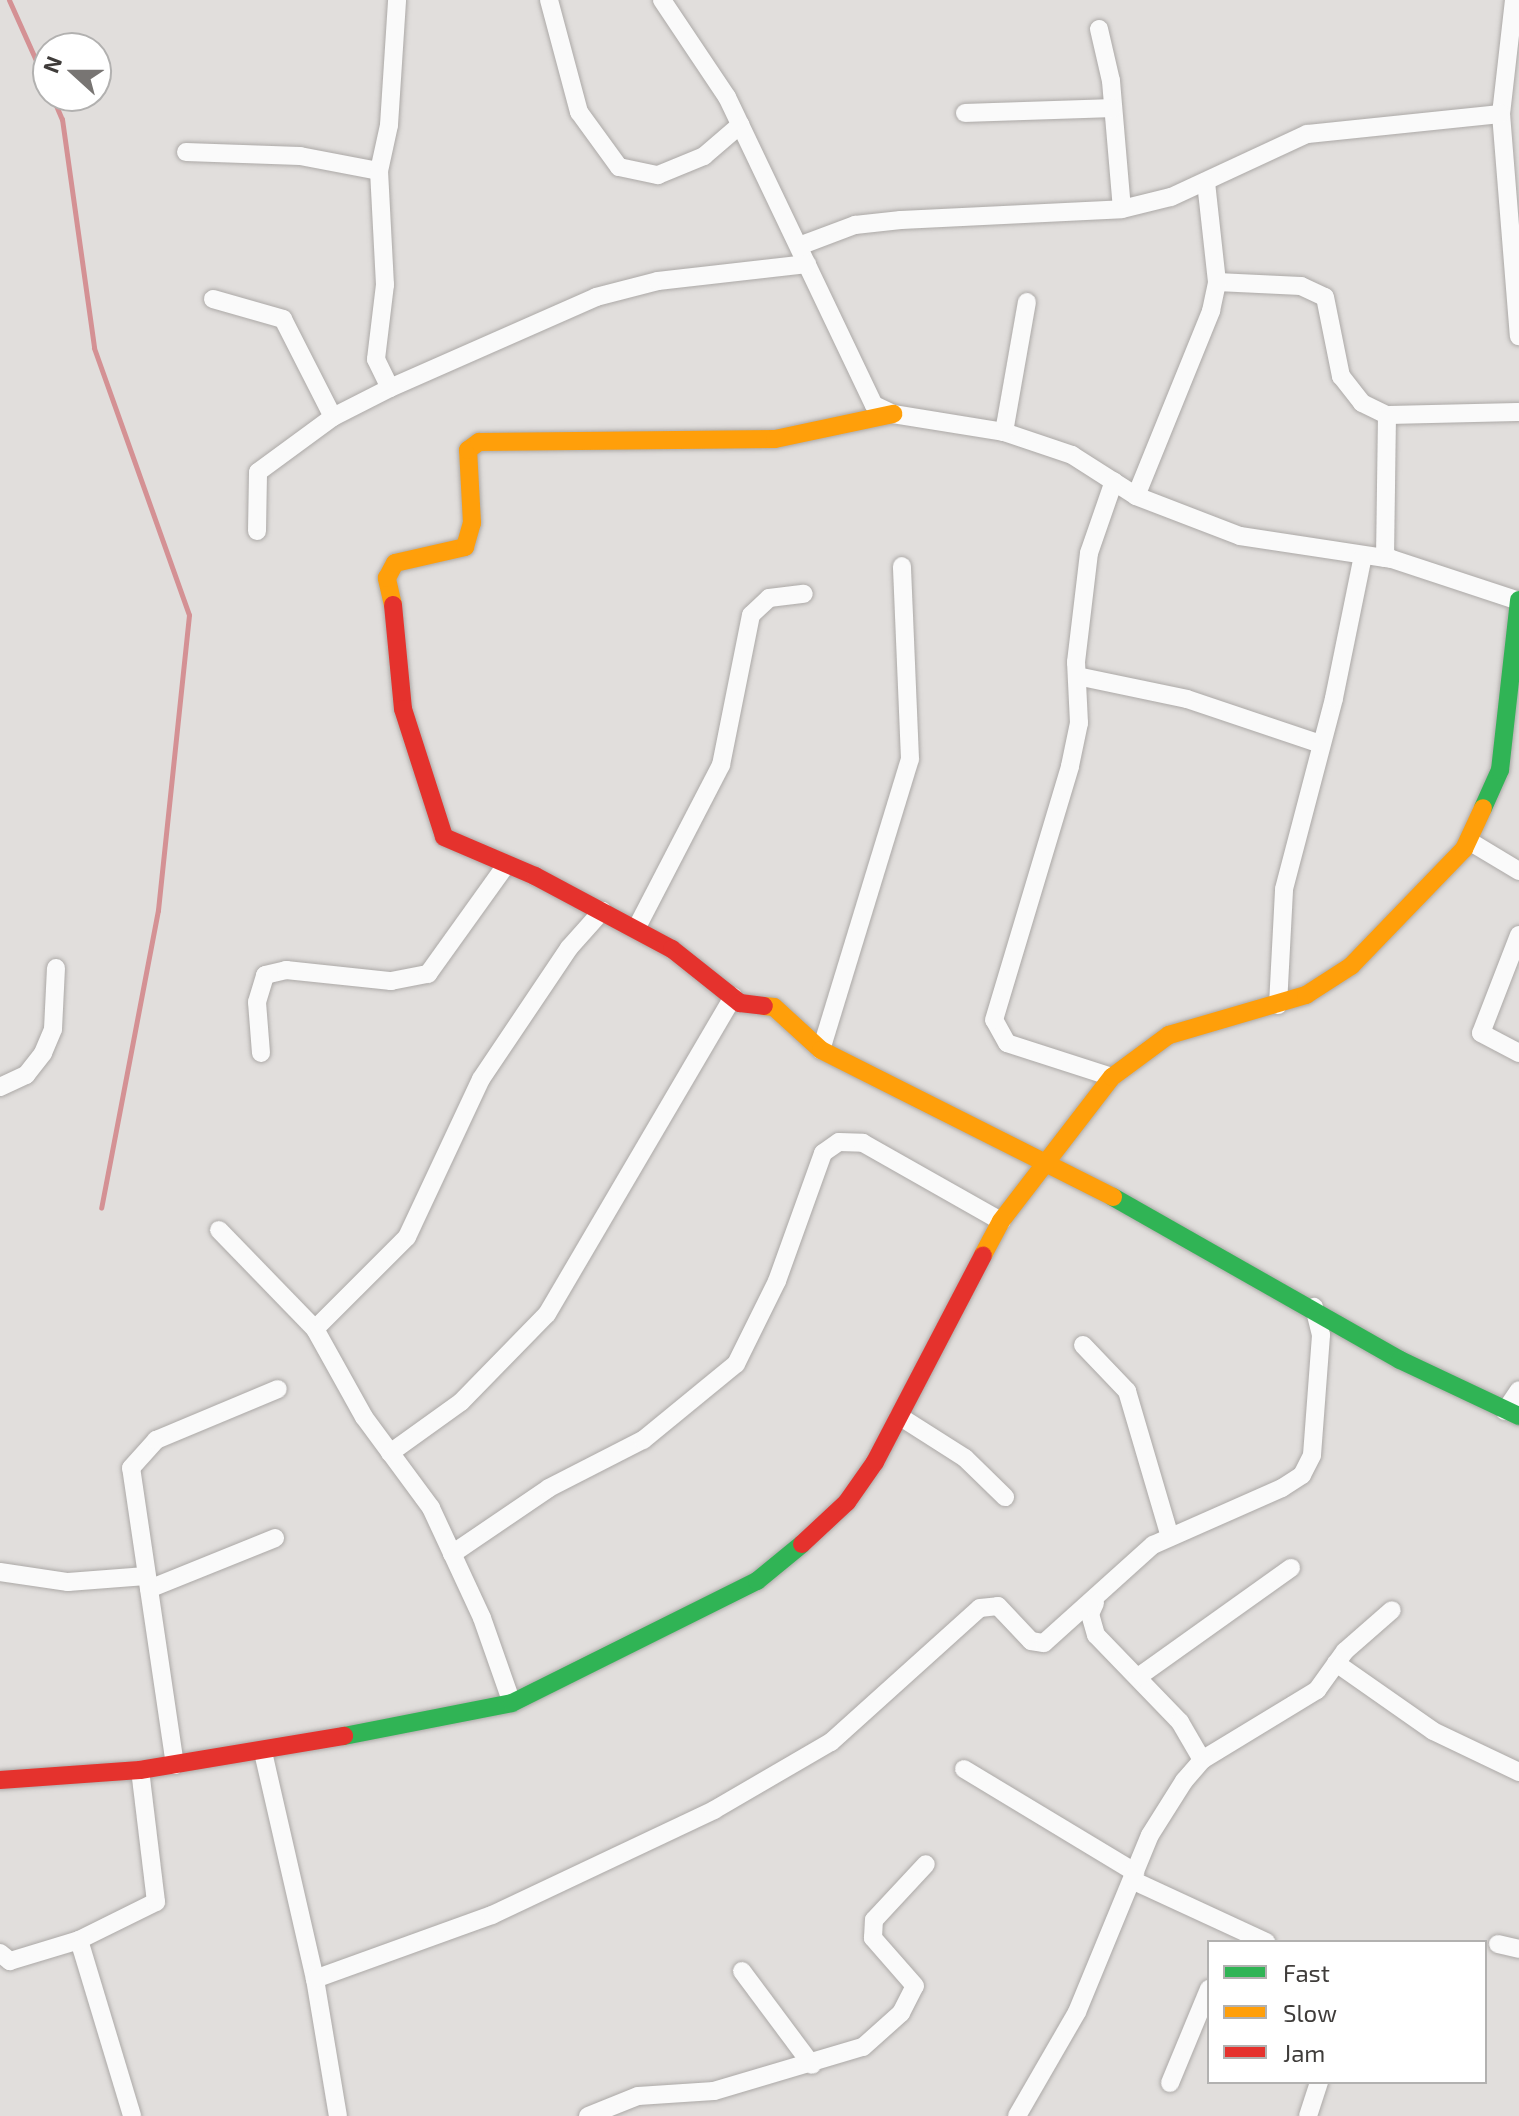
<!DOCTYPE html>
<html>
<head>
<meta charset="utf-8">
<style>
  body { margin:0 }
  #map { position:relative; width:1519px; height:2116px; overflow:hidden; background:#e1dedc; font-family:"Exo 2",sans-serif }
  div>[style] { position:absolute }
  .stream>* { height:5px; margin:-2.5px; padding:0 2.5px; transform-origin:2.5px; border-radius:2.5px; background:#d49194 }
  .roads { filter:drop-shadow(0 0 2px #aca9a7) drop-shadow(0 0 2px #aca9a7) }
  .street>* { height:18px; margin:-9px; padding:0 9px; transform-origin:9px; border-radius:9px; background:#fafafa }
  .fast>* { height:18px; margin:-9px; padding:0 9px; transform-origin:9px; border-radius:9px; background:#30b455 }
  .slow>* { height:18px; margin:-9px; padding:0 9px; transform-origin:9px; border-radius:9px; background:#ff9f0a }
  .jam>* { height:18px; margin:-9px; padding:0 9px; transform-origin:9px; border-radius:9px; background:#e5322d }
  span { translate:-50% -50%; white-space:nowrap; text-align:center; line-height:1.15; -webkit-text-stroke:6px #fff; paint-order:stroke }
  .legend { position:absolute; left:1207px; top:1940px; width:280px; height:144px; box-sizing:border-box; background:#fff; border:2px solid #b2b1b0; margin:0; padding:10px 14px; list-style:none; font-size:24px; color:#3f3c3a }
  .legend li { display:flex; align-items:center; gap:16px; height:40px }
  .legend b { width:40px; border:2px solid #b2b1b0 }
  .north { position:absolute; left:32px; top:32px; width:80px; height:80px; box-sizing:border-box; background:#fff; border:2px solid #b2b1b0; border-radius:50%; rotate:291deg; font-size:22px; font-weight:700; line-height:32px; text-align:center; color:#3f3c3a }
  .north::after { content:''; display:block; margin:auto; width:28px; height:36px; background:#787573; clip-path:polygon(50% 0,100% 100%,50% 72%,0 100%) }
</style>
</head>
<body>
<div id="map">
  <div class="stream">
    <i style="left:9px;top:0;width:95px;rotate:65.9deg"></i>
    <i style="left:52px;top:96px;width:25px;rotate:67deg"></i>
    <i style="left:62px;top:119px;width:231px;rotate:82deg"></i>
    <i style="left:94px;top:348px;width:283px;rotate:70.4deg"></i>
    <i style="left:189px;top:615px;width:297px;rotate:96deg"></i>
    <i style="left:158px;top:910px;width:303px;rotate:100.8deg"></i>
  </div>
  <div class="roads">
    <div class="street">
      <i style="left:549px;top:0;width:116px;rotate:75deg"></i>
      <i style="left:579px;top:112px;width:68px;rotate:54deg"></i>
      <i style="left:619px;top:167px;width:40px;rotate:12deg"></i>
      <i style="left:658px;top:175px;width:50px;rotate:-22.4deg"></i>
      <i style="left:704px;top:156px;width:48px;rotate:-40.7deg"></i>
      <i style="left:662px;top:0;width:117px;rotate:56.2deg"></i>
      <i style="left:727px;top:97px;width:341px;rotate:64.5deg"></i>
      <i style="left:874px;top:405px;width:21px;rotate:25deg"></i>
      <i style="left:893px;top:414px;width:112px;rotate:9.2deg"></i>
      <i style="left:1004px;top:432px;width:72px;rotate:18.7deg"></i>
      <i style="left:1072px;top:455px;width:76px;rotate:32.6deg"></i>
      <i style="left:1136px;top:496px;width:111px;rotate:21deg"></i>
      <i style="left:1240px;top:536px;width:154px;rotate:8.6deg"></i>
      <i style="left:1392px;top:559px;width:134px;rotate:18.3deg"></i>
      <i style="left:1514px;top:0;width:115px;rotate:96.5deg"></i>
      <i style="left:1501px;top:114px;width:223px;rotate:85.4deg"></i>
      <i style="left:1099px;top:29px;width:53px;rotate:77deg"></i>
      <i style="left:1111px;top:81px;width:128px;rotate:85.1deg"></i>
      <i style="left:965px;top:113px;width:148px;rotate:-1.9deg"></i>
      <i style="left:186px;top:152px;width:114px;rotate:2deg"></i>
      <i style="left:300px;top:156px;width:80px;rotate:10.8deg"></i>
      <i style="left:799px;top:246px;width:60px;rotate:-20.6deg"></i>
      <i style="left:855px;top:225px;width:46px;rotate:-6.2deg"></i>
      <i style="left:901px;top:220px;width:221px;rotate:-2.8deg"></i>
      <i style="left:1122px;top:209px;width:50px;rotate:-13.8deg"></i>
      <i style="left:1171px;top:197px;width:150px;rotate:-24.9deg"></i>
      <i style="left:1307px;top:134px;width:195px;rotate:-5.9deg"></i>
      <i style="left:1217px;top:282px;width:84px;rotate:2.7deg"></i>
      <i style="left:1301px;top:286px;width:26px;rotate:25deg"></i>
      <i style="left:1325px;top:297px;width:81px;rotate:78.6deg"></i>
      <i style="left:1341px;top:376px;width:34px;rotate:52deg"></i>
      <i style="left:1362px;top:403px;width:28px;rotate:26deg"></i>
      <i style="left:1387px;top:415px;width:132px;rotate:-1.3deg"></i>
      <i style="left:213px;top:299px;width:73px;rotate:15.9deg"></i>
      <i style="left:283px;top:319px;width:110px;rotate:63deg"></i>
      <i style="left:390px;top:388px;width:32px;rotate:-116deg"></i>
      <i style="left:376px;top:359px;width:75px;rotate:-83.1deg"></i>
      <i style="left:385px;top:285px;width:114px;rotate:-93deg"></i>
      <i style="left:379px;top:171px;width:47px;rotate:-77.7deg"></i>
      <i style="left:389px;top:125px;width:125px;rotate:-86.3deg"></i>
      <i style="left:1004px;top:432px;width:132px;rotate:-80deg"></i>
      <i style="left:1136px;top:496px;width:200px;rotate:-67.9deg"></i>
      <i style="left:1211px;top:311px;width:30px;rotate:-78deg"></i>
      <i style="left:1217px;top:282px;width:101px;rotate:-96.3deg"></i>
      <i style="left:257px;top:531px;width:59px;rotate:-89deg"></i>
      <i style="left:258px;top:472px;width:93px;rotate:-36.3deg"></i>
      <i style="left:333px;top:417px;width:64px;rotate:-27deg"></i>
      <i style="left:390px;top:388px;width:225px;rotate:-23.8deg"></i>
      <i style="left:596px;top:297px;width:64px;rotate:-14.5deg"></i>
      <i style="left:658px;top:281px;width:150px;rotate:-6.5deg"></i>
      <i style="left:1385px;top:558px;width:143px;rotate:-89.2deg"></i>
      <i style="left:1077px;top:676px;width:112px;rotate:11.8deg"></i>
      <i style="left:1187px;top:699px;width:141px;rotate:18.6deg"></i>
      <i style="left:1469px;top:841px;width:58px;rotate:31deg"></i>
      <i style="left:636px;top:929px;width:185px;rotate:-62.6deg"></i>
      <i style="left:721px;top:765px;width:153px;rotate:-78.7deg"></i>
      <i style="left:751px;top:615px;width:25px;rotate:-43deg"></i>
      <i style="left:769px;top:598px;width:35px;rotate:-7deg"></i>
      <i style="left:1519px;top:935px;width:105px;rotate:111.2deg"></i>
      <i style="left:1481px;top:1033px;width:43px;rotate:27.8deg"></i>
      <i style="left:1278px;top:1005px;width:116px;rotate:-87deg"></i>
      <i style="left:1284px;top:889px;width:197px;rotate:-75.3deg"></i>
      <i style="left:1334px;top:698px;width:145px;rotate:-78.5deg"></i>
      <i style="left:821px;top:1050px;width:304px;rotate:-73deg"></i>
      <i style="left:910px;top:759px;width:193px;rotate:-92.4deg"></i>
      <i style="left:261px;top:1053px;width:51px;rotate:-94.5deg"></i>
      <i style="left:257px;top:1002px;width:28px;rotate:-73deg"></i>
      <i style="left:265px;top:975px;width:22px;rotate:-13deg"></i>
      <i style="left:286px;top:970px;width:106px;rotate:6deg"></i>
      <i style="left:391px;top:981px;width:38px;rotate:-11deg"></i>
      <i style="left:428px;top:974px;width:130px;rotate:-54.4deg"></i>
      <i style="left:1112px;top:1077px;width:110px;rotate:-162.1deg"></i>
      <i style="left:1007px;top:1043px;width:26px;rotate:-119deg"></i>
      <i style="left:994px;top:1020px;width:265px;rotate:-73.3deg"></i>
      <i style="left:1070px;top:766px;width:44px;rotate:-78.2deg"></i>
      <i style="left:1079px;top:723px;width:61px;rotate:-92.8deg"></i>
      <i style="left:1076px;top:662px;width:110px;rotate:-83.2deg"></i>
      <i style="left:1089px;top:553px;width:76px;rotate:-70.9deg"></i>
      <i style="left:0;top:1087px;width:29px;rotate:-25deg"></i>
      <i style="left:26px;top:1075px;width:28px;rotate:-52deg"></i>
      <i style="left:43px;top:1053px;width:26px;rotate:-67deg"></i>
      <i style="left:53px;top:1029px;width:61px;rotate:-87.2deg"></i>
      <i style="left:219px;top:1230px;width:138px;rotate:45.9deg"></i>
      <i style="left:315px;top:1329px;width:101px;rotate:60.9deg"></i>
      <i style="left:364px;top:1417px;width:113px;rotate:53.6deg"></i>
      <i style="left:431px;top:1508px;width:121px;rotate:65.1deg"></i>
      <i style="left:482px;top:1618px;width:90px;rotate:70.6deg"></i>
      <i style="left:315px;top:1329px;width:130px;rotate:-45deg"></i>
      <i style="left:407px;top:1237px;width:174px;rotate:-64.9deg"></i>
      <i style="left:481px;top:1079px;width:158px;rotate:-56.1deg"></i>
      <i style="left:569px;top:948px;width:50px;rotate:-48.3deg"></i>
      <i style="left:1083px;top:1345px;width:64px;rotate:46.3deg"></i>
      <i style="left:1127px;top:1391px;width:152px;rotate:73.6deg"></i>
      <i style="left:1505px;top:1411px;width:25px;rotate:-56deg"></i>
      <i style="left:899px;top:1416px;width:78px;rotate:32.5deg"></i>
      <i style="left:965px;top:1458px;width:56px;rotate:44.3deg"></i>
      <i style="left:390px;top:1453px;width:87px;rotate:-35.7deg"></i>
      <i style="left:461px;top:1402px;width:123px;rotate:-45.7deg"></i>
      <i style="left:547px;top:1314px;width:368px;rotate:-59.6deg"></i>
      <i style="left:452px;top:1554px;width:117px;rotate:-34.2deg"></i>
      <i style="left:549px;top:1488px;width:106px;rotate:-27.1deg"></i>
      <i style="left:643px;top:1440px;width:120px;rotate:-39.3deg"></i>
      <i style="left:736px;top:1364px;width:93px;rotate:-63.7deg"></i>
      <i style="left:777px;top:1281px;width:136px;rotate:-70.2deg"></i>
      <i style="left:823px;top:1153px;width:19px;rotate:-35deg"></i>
      <i style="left:839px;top:1142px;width:24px;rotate:2deg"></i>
      <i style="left:863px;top:1143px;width:159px;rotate:29.5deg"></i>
      <i style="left:0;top:1572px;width:69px;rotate:8.4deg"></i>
      <i style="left:68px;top:1582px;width:78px;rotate:-4.4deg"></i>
      <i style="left:149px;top:1589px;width:136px;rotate:-22deg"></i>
      <i style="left:1095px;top:1603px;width:12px;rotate:114deg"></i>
      <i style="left:1090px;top:1614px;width:22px;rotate:74deg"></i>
      <i style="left:1096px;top:1635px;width:121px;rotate:46deg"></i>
      <i style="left:1180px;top:1722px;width:44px;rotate:59.9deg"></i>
      <i style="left:1336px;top:1663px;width:118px;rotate:35deg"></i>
      <i style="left:1433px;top:1731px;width:95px;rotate:25.5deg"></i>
      <i style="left:1138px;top:1677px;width:188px;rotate:-35.5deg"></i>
      <i style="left:263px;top:1752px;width:233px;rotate:77.1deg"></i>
      <i style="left:315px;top:1979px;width:139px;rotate:80.5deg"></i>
      <i style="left:175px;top:1765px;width:300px;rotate:-98.4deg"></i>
      <i style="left:131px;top:1468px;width:38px;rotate:-48deg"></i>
      <i style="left:156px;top:1440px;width:132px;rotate:-22.7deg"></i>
      <i style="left:964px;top:1769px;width:200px;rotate:31.1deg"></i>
      <i style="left:1132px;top:1880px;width:148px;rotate:24.8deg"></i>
      <i style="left:79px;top:1940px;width:184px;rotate:73.2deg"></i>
      <i style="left:1498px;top:1944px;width:22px;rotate:13deg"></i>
      <i style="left:0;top:1953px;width:13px;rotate:39deg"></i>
      <i style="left:10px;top:1961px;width:72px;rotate:-16.9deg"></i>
      <i style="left:79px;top:1940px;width:86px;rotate:-26.3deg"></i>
      <i style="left:156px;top:1902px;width:133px;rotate:-96.9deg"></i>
      <i style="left:742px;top:1971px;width:117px;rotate:53.3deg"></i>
      <i style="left:315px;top:1979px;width:188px;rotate:-19.9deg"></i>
      <i style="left:492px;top:1915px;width:246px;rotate:-25.3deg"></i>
      <i style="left:714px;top:1810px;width:135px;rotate:-30.2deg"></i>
      <i style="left:831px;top:1742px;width:200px;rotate:-42deg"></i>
      <i style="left:980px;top:1608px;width:18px;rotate:-6deg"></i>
      <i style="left:998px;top:1606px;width:48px;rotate:46.7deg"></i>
      <i style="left:1031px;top:1641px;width:13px;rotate:9deg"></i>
      <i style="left:1044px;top:1643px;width:147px;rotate:-42deg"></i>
      <i style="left:1153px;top:1545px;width:141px;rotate:-23.8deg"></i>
      <i style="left:1282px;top:1488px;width:24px;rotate:-33deg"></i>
      <i style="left:1302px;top:1475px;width:22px;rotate:-63deg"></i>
      <i style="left:1312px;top:1455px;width:120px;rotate:-85.7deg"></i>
      <i style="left:1321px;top:1335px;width:29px;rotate:-104deg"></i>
      <i style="left:1170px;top:2083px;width:102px;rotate:-67.5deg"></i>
      <i style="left:588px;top:2116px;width:54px;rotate:-21.8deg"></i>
      <i style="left:638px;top:2096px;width:76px;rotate:-3.8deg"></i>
      <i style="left:714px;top:2091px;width:155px;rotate:-16.5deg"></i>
      <i style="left:863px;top:2047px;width:51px;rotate:-41.8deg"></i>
      <i style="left:901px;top:2013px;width:30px;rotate:-63deg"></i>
      <i style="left:915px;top:1986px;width:64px;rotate:-131.2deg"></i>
      <i style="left:873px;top:1938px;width:18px;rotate:-87deg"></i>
      <i style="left:874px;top:1920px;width:76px;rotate:-47.1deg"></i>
      <i style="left:1017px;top:2116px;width:120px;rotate:-60deg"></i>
      <i style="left:1077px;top:2012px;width:191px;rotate:-67.6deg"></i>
      <i style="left:1150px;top:1835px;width:64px;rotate:-57.8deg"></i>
      <i style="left:1184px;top:1781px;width:28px;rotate:-49deg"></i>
      <i style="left:1202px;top:1760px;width:135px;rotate:-31.3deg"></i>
      <i style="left:1317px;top:1690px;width:48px;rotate:-54.3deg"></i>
      <i style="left:1345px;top:1651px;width:62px;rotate:-41.1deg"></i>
      <i style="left:1308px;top:2116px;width:36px;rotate:-72deg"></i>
    </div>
    <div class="fast">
      <i style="left:1483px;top:808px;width:42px;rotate:-65.9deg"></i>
      <i style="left:1500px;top:770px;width:171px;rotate:-83.6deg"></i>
      <i style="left:1113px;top:1197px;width:330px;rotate:29.6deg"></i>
      <i style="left:1400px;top:1360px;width:132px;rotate:25.2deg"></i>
      <i style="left:344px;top:1736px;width:171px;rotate:-11.1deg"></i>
      <i style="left:512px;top:1703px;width:274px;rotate:-26.5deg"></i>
      <i style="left:757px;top:1581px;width:58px;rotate:-39.4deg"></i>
    </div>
    <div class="slow">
      <i style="left:393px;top:605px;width:28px;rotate:-103deg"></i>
      <i style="left:387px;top:578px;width:17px;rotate:-62deg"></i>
      <i style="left:395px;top:563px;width:72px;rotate:-12.9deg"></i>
      <i style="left:465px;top:547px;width:25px;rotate:-74deg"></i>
      <i style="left:472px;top:523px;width:73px;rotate:-93.1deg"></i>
      <i style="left:468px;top:450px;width:14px;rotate:-36deg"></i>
      <i style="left:479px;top:442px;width:296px;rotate:-0.6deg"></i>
      <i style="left:775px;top:439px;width:121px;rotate:-12deg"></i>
      <i style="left:764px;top:1006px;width:10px;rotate:6deg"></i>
      <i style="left:774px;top:1007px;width:64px;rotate:42.5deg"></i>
      <i style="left:821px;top:1050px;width:327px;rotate:26.7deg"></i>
      <i style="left:983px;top:1255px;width:38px;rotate:-62deg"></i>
      <i style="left:1001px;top:1221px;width:182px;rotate:-52.4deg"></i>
      <i style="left:1112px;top:1077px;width:71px;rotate:-36.4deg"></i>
      <i style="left:1169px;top:1035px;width:143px;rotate:-16.3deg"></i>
      <i style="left:1306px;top:995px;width:54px;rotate:-32.8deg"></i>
      <i style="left:1351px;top:966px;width:163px;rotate:-46deg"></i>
      <i style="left:1464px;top:849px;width:45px;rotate:-65.1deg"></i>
    </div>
    <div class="jam">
      <i style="left:393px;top:605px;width:104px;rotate:84.5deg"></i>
      <i style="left:403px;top:709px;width:134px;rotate:72.2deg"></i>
      <i style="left:444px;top:837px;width:99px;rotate:23.2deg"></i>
      <i style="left:535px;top:876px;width:155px;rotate:28.1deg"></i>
      <i style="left:672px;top:949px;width:87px;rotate:38.5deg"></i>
      <i style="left:740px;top:1003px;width:24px;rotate:7deg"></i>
      <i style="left:802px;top:1544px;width:62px;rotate:-43deg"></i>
      <i style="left:847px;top:1502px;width:49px;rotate:-55deg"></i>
      <i style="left:875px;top:1462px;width:233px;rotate:-62.4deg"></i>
      <i style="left:0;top:1780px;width:140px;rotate:-4.1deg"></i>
      <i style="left:140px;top:1770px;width:207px;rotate:-9.5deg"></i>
    </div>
  </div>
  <ul class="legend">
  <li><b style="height:10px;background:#30b455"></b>Fast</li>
  <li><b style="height:10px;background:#ff9f0a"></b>Slow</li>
  <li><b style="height:10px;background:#e5322d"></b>Jam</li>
  </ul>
  <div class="north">N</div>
</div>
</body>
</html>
